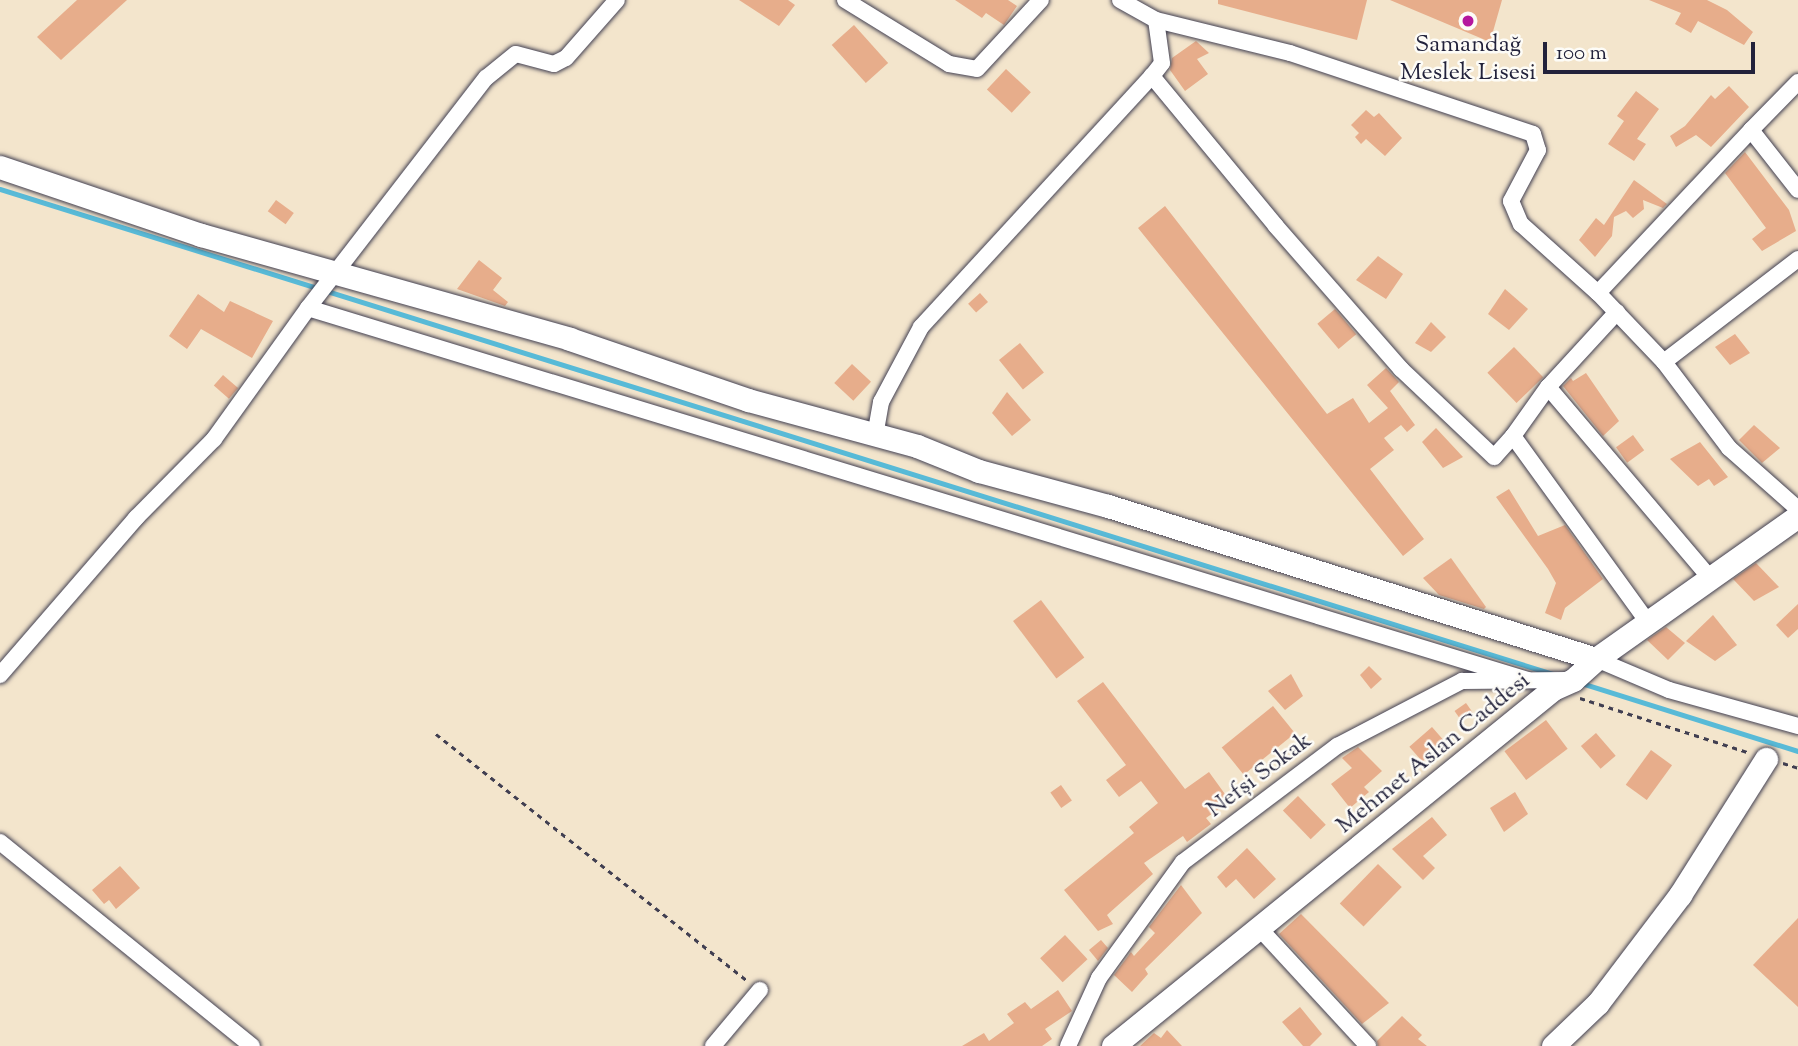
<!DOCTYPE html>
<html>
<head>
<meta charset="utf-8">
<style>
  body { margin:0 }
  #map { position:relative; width:1798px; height:1046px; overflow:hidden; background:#f3e5cc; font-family:"Sorts Mill Goudy",serif }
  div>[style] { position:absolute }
  .stream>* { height:4.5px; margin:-2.25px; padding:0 2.25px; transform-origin:2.25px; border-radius:2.25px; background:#58bad7 }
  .building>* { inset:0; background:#e7ad8b; transform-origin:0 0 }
  .path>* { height:2.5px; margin-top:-1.25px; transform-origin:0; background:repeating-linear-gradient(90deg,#413f51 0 5px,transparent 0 10px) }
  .roads { filter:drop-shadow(0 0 2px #413f51) drop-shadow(0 0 2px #413f51) }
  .street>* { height:16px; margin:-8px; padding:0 8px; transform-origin:8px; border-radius:8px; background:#fff }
  .secondary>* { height:23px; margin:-11.5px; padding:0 11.5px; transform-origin:11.5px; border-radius:11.5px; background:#fff }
  .dots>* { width:19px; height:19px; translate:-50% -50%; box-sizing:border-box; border:4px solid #fdfcf7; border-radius:50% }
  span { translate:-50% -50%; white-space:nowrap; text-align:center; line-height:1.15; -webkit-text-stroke:5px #fdfcf7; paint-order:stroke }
  .poi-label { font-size:24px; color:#22223b }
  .street-label { font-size:24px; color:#22223b }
  .scale { position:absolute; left:1543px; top:42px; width:212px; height:32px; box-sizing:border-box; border:4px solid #22223b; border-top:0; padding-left:9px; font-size:21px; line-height:24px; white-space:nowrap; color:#22223b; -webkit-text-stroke:5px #fdfcf7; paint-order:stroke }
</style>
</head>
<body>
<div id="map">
  <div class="stream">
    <i style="left:0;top:189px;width:1627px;rotate:17.34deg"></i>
    <i style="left:1581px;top:683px;width:227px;rotate:17.4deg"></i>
  </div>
  <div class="building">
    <i style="clip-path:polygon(77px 0,127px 0,61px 60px,37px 37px)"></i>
    <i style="clip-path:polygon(739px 0,788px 0,795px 5px,779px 26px)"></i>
    <i style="clip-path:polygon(955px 0,1008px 0,1017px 6px,1004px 25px,986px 13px,982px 18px)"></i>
    <i style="clip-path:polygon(1218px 0,1367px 0,1357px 40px,1218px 4px)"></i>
    <i style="clip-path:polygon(1390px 0,1502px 0,1490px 42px)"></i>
    <i style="clip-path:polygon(1649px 0,1707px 0,1727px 10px,1753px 32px,1744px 45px,1698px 21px,1691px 33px,1675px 24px,1681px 13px)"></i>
    <i style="left:854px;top:25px;width:51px;height:30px;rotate:48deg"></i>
    <i style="clip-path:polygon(1196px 41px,1209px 53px,1197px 59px,1208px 74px,1185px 91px,1170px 70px,1172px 58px)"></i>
    <i style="left:1006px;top:69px;width:34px;height:28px;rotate:43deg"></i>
    <i style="clip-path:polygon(1729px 86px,1749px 107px,1711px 147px,1696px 135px,1676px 147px,1670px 136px,1685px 126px,1711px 95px,1715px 99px)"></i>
    <i style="clip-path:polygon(1636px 91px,1659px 109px,1637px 139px,1646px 144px,1634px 161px,1608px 144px,1624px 121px,1617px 116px)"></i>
    <i style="clip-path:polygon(1366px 110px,1374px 117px,1379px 113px,1402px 138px,1385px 156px,1366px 139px,1361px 144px,1355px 137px,1359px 133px,1351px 125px)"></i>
    <i style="clip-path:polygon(1745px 152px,1789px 210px,1796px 231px,1762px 251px,1752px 239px,1766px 228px,1725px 173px)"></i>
    <i style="clip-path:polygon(1634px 180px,1667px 204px,1663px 208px,1643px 200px,1644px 209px,1633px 218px,1626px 211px,1614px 217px,1612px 236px,1595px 257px,1579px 240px,1596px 218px,1604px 225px)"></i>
    <i style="left:276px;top:200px;width:22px;height:14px;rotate:36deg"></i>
    <i style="clip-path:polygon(1165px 206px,1327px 414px,1353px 398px,1369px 423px,1388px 408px,1367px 385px,1386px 368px,1399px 382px,1390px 391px,1415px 425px,1407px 432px,1401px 425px,1384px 438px,1394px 450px,1370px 469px,1424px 539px,1403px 556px,1138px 228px)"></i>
    <i style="clip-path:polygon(1378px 256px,1403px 274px,1386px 299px,1356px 280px)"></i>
    <i style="clip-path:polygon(479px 260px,502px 278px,493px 290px,508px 302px,505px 306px,457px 289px)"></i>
    <i style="clip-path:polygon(1505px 289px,1528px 309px,1509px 330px,1488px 314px)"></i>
    <i style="left:980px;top:293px;width:12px;height:16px;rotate:48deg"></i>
    <i style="clip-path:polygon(198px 294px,224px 312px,230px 301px,273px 321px,252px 358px,201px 329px,187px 349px,169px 336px)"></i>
    <i style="left:1335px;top:309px;width:33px;height:23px;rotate:50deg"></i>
    <i style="clip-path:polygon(1431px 322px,1446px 337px,1431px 352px,1415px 343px)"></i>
    <i style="clip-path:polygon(1735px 334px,1750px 353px,1730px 365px,1715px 347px)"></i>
    <i style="left:1020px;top:343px;width:38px;height:27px;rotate:51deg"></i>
    <i style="left:1514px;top:347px;width:42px;height:37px;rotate:46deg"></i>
    <i style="left:852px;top:364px;width:26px;height:26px;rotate:43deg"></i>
    <i style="clip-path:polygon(1586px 373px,1619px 421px,1603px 436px,1563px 386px,1571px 378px,1573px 381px)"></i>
    <i style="left:223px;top:375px;width:20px;height:14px;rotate:41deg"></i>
    <i style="clip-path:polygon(1007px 392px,1031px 420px,1012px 436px,992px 413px)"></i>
    <i style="clip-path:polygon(1754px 425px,1780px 448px,1762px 463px,1739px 440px)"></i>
    <i style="clip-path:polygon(1436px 428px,1463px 457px,1443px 468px,1422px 442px)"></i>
    <i style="left:1633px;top:435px;width:19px;height:21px;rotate:54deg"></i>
    <i style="clip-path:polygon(1700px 442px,1728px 477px,1714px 486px,1709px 479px,1698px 486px,1670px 459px)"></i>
    <i style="clip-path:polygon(1509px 489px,1538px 536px,1565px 525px,1603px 579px,1565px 608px,1561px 620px,1545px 613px,1556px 583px,1548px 569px,1496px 497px)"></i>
    <i style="clip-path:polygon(1451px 558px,1486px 607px,1484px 609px,1439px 595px,1423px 578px)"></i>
    <i style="clip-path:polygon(1756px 563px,1779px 587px,1754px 601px,1733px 579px)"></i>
    <i style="left:1041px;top:600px;width:72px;height:35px;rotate:53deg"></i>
    <i style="clip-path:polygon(1798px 604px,1798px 629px,1788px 638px,1776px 625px)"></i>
    <i style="clip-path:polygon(1713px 615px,1737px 645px,1715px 661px,1686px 641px)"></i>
    <i style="clip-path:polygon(1666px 627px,1685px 643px,1668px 660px,1647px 640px)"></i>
    <i style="clip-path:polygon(1369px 666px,1382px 679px,1371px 689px,1360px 675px)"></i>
    <i style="clip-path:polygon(1291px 674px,1303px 696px,1285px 710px,1268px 691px)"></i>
    <i style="clip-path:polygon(1103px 682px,1185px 789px,1209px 772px,1230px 801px,1206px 818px,1211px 824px,1187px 842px,1183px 836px,1144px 863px,1153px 874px,1107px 915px,1113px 924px,1098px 931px,1064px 890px,1134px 833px,1129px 827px,1158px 803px,1141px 781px,1119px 797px,1106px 780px,1126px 765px,1077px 701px)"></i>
    <i style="left:1466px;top:703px;width:12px;height:14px;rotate:55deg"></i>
    <i style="left:1273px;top:706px;width:35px;height:66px;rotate:51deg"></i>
    <i style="left:1546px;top:720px;width:36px;height:52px;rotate:53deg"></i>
    <i style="left:1432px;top:727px;width:20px;height:30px;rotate:49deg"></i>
    <i style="left:1596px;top:733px;width:30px;height:20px;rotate:49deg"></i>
    <i style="clip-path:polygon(1358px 747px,1382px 771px,1364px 787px,1369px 792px,1350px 808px,1331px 784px,1352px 768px,1342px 758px)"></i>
    <i style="left:1651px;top:750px;width:26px;height:43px;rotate:36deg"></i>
    <i style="left:1061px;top:785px;width:19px;height:13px;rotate:55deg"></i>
    <i style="clip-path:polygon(1515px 792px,1528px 814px,1504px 832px,1490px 808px)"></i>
    <i style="left:1298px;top:796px;width:40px;height:21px;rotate:46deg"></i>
    <i style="clip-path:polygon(1432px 817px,1447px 835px,1423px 856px,1435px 868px,1423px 880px,1392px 849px)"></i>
    <i style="clip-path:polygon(1247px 848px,1276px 879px,1254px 899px,1236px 879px,1226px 888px,1217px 877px)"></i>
    <i style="left:1378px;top:864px;width:33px;height:55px;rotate:44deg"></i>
    <i style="clip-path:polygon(120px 866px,140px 888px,116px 909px,109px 900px,104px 904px,92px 890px)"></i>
    <i style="clip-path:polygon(1181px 885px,1202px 913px,1145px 969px,1148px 974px,1132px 992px,1114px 975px,1131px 952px,1134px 956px,1155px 933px,1149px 927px)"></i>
    <i style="clip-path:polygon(1301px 914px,1389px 1003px,1362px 1024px,1279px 934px)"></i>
    <i style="clip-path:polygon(1798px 918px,1798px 1007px,1753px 965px)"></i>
    <i style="left:1065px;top:935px;width:33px;height:34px;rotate:47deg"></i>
    <i style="clip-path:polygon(1101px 940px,1108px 948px,1098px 961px,1089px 950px)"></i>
    <i style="clip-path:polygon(1058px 990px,1072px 1011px,1045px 1029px,1052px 1039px,1042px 1046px,962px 1046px,984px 1033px,989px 1041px,1014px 1023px,1007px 1014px,1025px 1002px,1031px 1009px)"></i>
    <i style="clip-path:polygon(1300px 1007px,1322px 1034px,1310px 1046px,1303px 1046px,1282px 1022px)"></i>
    <i style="clip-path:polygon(1402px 1016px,1422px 1035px,1418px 1039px,1427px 1046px,1378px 1046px,1377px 1041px)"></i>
    <i style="clip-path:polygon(1167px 1030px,1182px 1046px,1140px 1046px,1154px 1033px,1161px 1038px)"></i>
  </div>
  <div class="path">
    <i style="left:1580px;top:698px;width:179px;rotate:17.9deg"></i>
    <i style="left:436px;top:734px;width:399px;rotate:38.4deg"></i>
    <i style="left:1783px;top:763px;width:16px;rotate:18deg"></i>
  </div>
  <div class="roads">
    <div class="street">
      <i style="left:845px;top:0;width:122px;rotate:31.6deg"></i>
      <i style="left:949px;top:64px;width:28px;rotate:10deg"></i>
      <i style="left:977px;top:69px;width:94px;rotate:-47.2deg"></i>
      <i style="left:1120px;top:0;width:41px;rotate:29.1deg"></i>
      <i style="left:1798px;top:82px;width:67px;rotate:134.4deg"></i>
      <i style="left:1751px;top:130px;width:76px;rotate:51.9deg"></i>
      <i style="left:1798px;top:259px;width:169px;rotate:142.5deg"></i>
      <i style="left:1664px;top:362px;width:108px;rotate:52.9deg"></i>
      <i style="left:1729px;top:448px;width:92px;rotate:41.5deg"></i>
      <i style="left:308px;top:308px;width:1275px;rotate:16.96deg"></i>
      <i style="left:1617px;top:312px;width:102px;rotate:132.6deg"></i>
      <i style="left:1548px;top:387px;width:60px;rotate:125.5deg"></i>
      <i style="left:1513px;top:436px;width:232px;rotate:54.1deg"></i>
      <i style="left:1664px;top:362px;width:95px;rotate:-133.7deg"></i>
      <i style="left:1598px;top:293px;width:224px;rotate:-46.8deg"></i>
      <i style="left:1548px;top:387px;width:252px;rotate:49.7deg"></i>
      <i style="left:875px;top:436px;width:35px;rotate:-80deg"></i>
      <i style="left:881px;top:402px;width:85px;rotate:-61.9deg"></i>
      <i style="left:921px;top:327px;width:341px;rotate:-47.4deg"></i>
      <i style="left:1513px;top:436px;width:28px;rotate:132deg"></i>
      <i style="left:1494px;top:457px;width:128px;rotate:-136.6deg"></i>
      <i style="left:1401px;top:369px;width:190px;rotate:-131.2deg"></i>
      <i style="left:1276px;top:226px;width:195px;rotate:-129.6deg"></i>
      <i style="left:1152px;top:76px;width:16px;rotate:-52deg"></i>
      <i style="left:1162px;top:63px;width:43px;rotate:-97.9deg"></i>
      <i style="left:1156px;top:20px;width:138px;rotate:13.8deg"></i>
      <i style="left:1290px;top:53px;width:256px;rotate:18.4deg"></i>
      <i style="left:1533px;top:134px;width:17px;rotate:73deg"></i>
      <i style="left:1538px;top:150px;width:58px;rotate:117.9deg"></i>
      <i style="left:1511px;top:201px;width:25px;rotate:67deg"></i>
      <i style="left:1521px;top:224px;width:103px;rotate:41.9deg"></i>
      <i style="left:1596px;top:659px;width:79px;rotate:23deg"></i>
      <i style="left:1669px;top:690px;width:134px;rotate:15.6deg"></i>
      <i style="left:0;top:675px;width:208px;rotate:-49.1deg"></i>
      <i style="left:136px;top:518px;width:111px;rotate:-45.4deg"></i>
      <i style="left:214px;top:439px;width:161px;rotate:-54.3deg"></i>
      <i style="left:308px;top:308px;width:291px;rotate:-52.3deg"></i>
      <i style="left:486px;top:78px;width:38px;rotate:-39deg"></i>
      <i style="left:516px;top:54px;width:39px;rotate:15deg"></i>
      <i style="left:554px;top:64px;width:13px;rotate:-27deg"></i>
      <i style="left:566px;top:58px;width:77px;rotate:-48.7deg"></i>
      <i style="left:0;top:842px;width:324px;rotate:39deg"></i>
      <i style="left:1261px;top:930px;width:158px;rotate:47.3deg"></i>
      <i style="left:713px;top:1046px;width:73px;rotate:-50deg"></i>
      <i style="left:1068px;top:1046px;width:75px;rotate:-65.5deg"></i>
      <i style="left:1099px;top:978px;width:143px;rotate:-54.1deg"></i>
      <i style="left:1183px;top:862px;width:193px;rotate:-37deg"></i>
      <i style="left:1337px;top:746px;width:141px;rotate:-27.5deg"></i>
      <i style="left:1462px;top:681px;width:105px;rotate:-0.5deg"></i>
    </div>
    <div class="secondary">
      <i style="left:0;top:167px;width:212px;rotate:18.7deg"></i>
      <i style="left:201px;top:235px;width:383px;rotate:15.7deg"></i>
      <i style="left:570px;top:339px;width:188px;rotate:18.9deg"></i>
      <i style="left:748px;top:400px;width:175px;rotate:15.2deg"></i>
      <i style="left:917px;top:446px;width:67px;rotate:22deg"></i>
      <i style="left:979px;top:471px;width:134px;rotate:15.2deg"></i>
      <i style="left:1108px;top:506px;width:511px;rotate:17.41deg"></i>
      <i style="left:1113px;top:1046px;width:567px;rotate:-39.05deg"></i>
      <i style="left:1553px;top:689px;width:22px;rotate:-24deg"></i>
      <i style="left:1573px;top:680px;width:31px;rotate:-42deg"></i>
      <i style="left:1596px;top:659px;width:247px;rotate:-35.3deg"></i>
      <i style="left:1553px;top:1046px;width:62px;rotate:-43.7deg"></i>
      <i style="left:1598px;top:1003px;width:136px;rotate:-52.8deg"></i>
      <i style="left:1680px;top:895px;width:161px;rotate:-57.7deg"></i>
    </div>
  </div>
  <div class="dots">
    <i style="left:1468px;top:21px;background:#b5179e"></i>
  </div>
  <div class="poi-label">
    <span style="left:1468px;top:60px">Samandağ<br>Meslek Lisesi</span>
  </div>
  <div class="street-label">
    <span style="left:1434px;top:754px;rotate:-39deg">Mehmet Aslan Caddesi</span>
    <span style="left:1260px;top:776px;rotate:-37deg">Nefşi Sokak</span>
  </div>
  <div class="scale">100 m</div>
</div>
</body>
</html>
